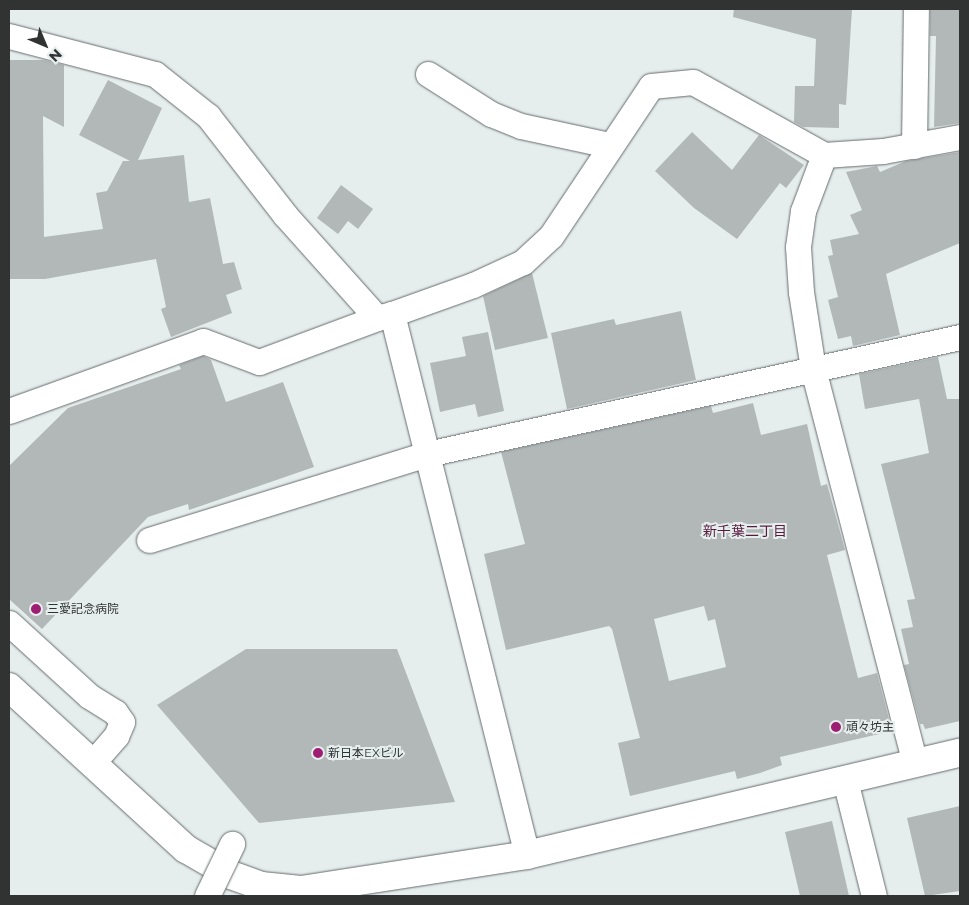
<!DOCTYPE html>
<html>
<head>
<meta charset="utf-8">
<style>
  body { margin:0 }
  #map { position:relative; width:969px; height:905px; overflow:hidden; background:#e6eded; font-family:Montserrat,"Noto Sans JP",sans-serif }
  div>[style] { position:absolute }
  .building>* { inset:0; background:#b2b8b8 }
  .roads { filter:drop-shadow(0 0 1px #666c6c) drop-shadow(0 0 1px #666c6c) }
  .street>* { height:25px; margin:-12.5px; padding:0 12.5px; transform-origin:12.5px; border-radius:12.5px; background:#fff }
  .secondary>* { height:28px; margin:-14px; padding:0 14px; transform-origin:14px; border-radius:14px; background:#fff }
  .bridges { filter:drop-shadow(0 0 1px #666c6c) drop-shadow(0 0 1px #666c6c) }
  .street-bridge>* { height:25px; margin:-12.5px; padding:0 12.5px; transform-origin:12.5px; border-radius:12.5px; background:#fff }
  .dots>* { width:14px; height:14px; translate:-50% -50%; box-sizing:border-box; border:2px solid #e6eded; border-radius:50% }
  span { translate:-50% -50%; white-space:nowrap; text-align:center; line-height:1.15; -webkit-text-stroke:4px #e6eded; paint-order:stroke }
  .poi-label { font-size:12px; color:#313333 }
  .left { translate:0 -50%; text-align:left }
  .neighbourhood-label { font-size:14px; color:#571b40 }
  .frame { position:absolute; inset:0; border:10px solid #313333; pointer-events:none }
  .north { position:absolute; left:20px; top:20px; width:50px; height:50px; -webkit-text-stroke:4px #e6eded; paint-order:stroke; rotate:135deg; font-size:14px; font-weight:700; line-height:20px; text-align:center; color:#313333 }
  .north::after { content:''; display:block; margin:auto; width:18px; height:22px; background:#313333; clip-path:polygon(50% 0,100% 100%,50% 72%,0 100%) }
</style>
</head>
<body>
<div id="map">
  <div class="building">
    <i style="clip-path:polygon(734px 9px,852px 9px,846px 105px,839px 104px,839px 128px,803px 127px,794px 122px,795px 86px,814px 86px,816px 39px,733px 17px)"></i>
    <i style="clip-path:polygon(930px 9px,960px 9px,960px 123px,934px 127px,936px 36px,930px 36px)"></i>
    <i style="clip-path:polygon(9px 60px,44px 60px,64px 65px,64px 127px,43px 116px,44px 237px,103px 229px,96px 193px,107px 191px,123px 161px,130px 161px,79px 135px,108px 80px,162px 108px,138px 160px,184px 155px,189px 202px,210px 198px,223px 264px,234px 262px,242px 289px,226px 295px,232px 313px,171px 337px,161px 309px,166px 307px,156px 259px,45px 279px,9px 279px)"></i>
    <i style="clip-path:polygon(692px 132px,732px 170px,759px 135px,804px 165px,786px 188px,780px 183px,737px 239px,694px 208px,655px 171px)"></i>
    <i style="clip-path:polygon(960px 152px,960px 243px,886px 274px,900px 335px,853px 346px,851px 336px,838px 339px,828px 300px,838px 297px,828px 256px,833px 255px,830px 240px,859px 234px,850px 215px,862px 210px,846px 172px,877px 166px,880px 172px,906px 161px)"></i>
    <i style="clip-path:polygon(341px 185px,373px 209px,358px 229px,348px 221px,338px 234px,317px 218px)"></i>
    <i style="clip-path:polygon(532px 273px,548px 338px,495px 350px,483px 296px)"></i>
    <i style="clip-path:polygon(681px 311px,696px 380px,567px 409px,551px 333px,614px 319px,616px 325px)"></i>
    <i style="clip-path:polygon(488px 332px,504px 411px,478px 417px,475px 404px,440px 412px,430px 363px,466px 356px,462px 337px)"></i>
    <i style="clip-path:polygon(203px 356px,211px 360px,226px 402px,283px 382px,314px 467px,189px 510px,188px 504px,148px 517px,42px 629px,9px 599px,9px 466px,68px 408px,181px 369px,179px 365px)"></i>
    <i style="clip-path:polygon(938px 357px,947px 399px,960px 399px,960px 721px,925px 729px,923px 724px,920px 724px,904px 665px,909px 664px,901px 629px,913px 627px,907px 600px,915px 599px,881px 464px,929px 453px,919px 399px,865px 409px,859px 374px)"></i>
    <i style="clip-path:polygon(evenodd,753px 403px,761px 435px,807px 424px,821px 486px,827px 484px,845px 550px,827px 555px,858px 678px,877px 673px,892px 731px,780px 757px,782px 765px,760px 773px,737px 779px,735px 771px,630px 796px,618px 743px,640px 738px,612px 629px,609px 626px,506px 650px,484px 554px,525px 544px,501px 452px,711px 406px,713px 413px,753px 403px,704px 606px,708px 621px,715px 619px,726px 667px,669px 681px,654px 619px,704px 606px)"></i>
    <i style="clip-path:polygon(246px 649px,397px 649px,455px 802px,259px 823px,157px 705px)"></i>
    <i style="clip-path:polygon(960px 806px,960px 891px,925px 896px,907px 818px)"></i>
    <i style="clip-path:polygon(832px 821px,849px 896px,800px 896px,785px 832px)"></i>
  </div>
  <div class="roads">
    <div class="street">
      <i style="left:9px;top:36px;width:151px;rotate:14.6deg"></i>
      <i style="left:155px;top:74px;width:68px;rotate:38.4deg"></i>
      <i style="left:208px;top:116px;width:125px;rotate:52.1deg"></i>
      <i style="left:285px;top:215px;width:138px;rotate:48.2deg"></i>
      <i style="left:377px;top:318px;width:16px;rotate:-15deg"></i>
      <i style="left:392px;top:314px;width:558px;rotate:75.99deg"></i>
      <i style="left:428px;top:74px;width:75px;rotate:32.4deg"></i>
      <i style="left:491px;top:114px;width:32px;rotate:22deg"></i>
      <i style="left:521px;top:126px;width:90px;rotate:12.2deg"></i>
      <i style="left:914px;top:146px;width:137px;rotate:-89.2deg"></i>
      <i style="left:824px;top:155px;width:60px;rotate:110.6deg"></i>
      <i style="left:803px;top:211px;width:36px;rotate:98deg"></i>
      <i style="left:798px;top:247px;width:45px;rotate:86.2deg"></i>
      <i style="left:801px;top:292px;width:78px;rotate:81.1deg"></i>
      <i style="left:813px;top:369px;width:407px;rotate:75.5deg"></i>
      <i style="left:392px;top:314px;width:86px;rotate:-19.7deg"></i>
      <i style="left:473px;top:285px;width:55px;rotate:-24.7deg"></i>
      <i style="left:523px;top:262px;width:38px;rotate:-43deg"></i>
      <i style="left:551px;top:236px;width:180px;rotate:-56.3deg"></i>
      <i style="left:651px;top:86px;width:42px;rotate:-5.4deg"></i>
      <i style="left:693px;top:82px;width:150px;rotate:29.1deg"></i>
      <i style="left:824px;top:155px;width:59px;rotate:-3.9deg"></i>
      <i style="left:883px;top:151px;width:78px;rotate:-10.3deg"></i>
      <i style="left:9px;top:411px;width:206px;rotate:-19.8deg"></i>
      <i style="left:203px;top:341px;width:60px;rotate:20.6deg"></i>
      <i style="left:259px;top:362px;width:126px;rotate:-20.4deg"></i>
      <i style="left:149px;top:540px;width:291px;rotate:-17.2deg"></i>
      <i style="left:427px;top:454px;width:546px;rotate:-12.38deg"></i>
      <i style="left:9px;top:623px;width:108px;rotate:42.4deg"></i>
      <i style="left:89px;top:696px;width:31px;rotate:32deg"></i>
      <i style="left:115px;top:712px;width:12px;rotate:55deg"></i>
      <i style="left:122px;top:722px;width:15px;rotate:113deg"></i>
      <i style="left:116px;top:736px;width:37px;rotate:131deg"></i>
      <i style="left:845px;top:780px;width:120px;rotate:76deg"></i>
    </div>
    <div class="secondary">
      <i style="left:9px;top:687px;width:240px;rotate:42.5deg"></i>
      <i style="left:186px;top:849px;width:52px;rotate:30deg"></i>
      <i style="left:231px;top:875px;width:32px;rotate:20deg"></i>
      <i style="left:261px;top:886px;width:40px;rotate:5.7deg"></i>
      <i style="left:301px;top:890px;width:229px;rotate:-8.8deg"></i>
      <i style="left:527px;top:855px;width:445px;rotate:-13.3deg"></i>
    </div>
  </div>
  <div class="bridges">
    <div class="street-bridge">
      <i style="left:207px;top:896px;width:58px;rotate:-64.3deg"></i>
    </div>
  </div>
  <div class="dots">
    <i style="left:36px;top:609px;background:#9d1e73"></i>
    <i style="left:836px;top:727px;background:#9d1e73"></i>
    <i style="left:318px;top:753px;background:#9d1e73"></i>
  </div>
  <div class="poi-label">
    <span class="left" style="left:47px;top:609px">三愛記念病院</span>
    <span class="left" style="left:846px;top:727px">頑々坊主</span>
    <span class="left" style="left:328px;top:753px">新日本EXビル</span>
  </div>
  <div class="neighbourhood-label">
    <span style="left:745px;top:531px">新千葉二丁目</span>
  </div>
  <div class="frame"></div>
  <div class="north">N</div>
</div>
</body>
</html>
